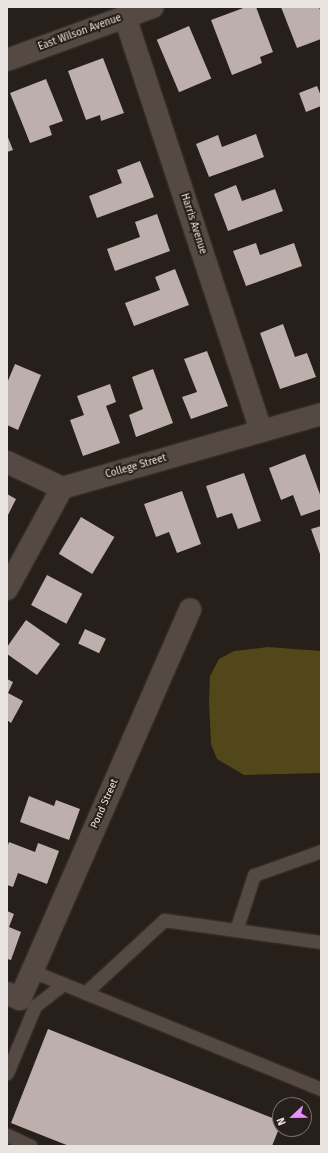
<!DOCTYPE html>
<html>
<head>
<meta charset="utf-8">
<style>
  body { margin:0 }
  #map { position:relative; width:328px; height:1153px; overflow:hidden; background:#271f19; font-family:"Fira Sans",sans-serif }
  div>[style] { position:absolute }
  .water>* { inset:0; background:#524718 }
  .building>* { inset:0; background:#bdafab; transform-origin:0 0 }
  .roads { filter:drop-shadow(0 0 1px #403934) drop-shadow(0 0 1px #403934) }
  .lane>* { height:13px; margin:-6.5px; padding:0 6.5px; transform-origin:6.5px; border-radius:6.5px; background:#544a43 }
  .street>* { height:22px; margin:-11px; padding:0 11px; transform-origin:11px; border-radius:11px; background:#544a43 }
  span { translate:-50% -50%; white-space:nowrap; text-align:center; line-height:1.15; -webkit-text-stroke:4px #271f19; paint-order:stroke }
  .street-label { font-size:10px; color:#eae4e0 }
  .frame { position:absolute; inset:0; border:8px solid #eae4e0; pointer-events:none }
  .north { position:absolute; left:272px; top:1097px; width:40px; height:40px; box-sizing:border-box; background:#271f19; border:1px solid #756e69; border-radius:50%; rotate:248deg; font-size:11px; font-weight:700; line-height:16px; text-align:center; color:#eae4e0 }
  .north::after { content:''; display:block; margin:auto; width:14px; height:18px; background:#e88eff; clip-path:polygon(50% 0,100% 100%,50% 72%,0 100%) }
</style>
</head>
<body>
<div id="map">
  <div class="water">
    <i style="clip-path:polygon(268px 647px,321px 651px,321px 773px,244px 775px,217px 759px,211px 744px,209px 702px,210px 676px,219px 659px,234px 651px)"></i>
  </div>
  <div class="building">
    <i style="clip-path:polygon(246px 7px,256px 7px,273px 52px,260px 57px,262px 63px,232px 75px,211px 20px)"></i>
    <i style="clip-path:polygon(281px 7px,319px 7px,321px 13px,321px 39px,297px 48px)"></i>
    <i style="left:189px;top:26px;width:57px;height:35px;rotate:67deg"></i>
    <i style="clip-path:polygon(103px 58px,124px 113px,101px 121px,100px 115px,86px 120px,68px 71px)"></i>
    <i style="clip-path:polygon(46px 79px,63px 121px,49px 126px,52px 135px,30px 143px,10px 93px)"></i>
    <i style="clip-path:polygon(317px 86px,321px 96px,321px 106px,306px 112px,299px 93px)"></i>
    <i style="clip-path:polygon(256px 134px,264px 157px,209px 177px,196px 144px,218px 135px,222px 147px)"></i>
    <i style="clip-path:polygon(7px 135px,13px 150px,7px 152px)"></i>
    <i style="clip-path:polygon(140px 161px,154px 197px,97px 218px,89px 196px,122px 183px,117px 170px)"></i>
    <i style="clip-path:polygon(236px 185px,242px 201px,275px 189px,283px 211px,228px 231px,214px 194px)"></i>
    <i style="clip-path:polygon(157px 214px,170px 251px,115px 271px,107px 249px,140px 237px,135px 222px)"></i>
    <i style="clip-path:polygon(256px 243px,260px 255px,294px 243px,302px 266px,246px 286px,233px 251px)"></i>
    <i style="clip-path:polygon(175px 269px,189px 305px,134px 326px,125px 303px,160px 290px,155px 277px)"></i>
    <i style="clip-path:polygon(283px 324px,295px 357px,307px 353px,316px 377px,280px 389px,260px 333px)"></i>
    <i style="clip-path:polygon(207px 351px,228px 406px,191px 419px,182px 397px,197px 392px,184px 359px)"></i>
    <i style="clip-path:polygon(15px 364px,41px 375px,18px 430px,7px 425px,7px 383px)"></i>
    <i style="clip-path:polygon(153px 369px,173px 423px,136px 437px,129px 415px,143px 409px,132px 377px)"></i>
    <i style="clip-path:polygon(110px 384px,116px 402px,106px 406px,120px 443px,83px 456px,70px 420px,84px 415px,77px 396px)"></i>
    <i style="clip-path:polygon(305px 454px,321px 497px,321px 509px,301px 516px,293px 495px,281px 500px,269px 468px)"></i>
    <i style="clip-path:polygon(244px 473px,261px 521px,238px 529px,232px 513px,217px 518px,206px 486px)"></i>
    <i style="clip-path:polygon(182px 491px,201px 544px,177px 553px,169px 532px,156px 537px,144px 504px)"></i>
    <i style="clip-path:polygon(7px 494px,16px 499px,7px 517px)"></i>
    <i style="left:81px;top:517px;width:39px;height:43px;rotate:31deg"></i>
    <i style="clip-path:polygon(321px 526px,321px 553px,320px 554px,311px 529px)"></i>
    <i style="left:47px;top:575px;width:40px;height:34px;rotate:28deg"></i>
    <i style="clip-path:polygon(26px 620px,60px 644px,37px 675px,7px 654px,7px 647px)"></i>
    <i style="left:85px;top:629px;width:23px;height:16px;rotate:25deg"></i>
    <i style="clip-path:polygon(7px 679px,13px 682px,8px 693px,23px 701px,11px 723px,7px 720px)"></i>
    <i style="clip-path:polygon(29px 796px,54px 806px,56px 800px,80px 809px,69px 840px,20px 822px)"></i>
    <i style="clip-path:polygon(9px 842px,35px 852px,38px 843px,59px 851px,47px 884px,18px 873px,13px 887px,7px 885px,7px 848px)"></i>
    <i style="clip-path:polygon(7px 911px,14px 914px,9px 927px,21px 932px,11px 960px,7px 959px)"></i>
    <i style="clip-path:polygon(48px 1029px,280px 1121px,280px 1126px,272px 1146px,69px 1146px,11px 1123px)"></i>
  </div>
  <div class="roads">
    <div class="lane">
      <i style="left:236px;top:930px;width:58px;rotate:-71.9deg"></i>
      <i style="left:254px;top:875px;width:71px;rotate:-19.7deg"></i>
      <i style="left:32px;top:971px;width:312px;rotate:22.2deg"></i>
      <i style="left:85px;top:993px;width:108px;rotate:-42.7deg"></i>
      <i style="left:164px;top:920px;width:159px;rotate:8deg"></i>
      <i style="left:7px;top:1073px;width:73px;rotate:-67.3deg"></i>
      <i style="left:35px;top:1006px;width:36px;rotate:-38deg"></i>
      <i style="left:7px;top:1135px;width:26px;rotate:25deg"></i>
    </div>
    <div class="street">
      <i style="left:125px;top:17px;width:436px;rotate:71.8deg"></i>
      <i style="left:7px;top:60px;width:155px;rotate:-20deg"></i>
      <i style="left:7px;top:462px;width:61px;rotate:25.3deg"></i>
      <i style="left:7px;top:589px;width:115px;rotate:-61.4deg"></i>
      <i style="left:62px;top:488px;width:269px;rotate:-15.9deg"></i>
      <i style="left:7px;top:993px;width:14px;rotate:25deg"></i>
      <i style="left:20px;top:999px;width:425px;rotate:-66.4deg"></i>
    </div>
  </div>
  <div class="street-label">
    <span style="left:80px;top:33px;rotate:-20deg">East Wilson Avenue</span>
    <span style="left:193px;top:224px;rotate:72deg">Harris Avenue</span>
    <span style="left:136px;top:467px;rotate:-16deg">College Street</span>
    <span style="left:105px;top:804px;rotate:-66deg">Pond Street</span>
  </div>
  <div class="frame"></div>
  <div class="north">N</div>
</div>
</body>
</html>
